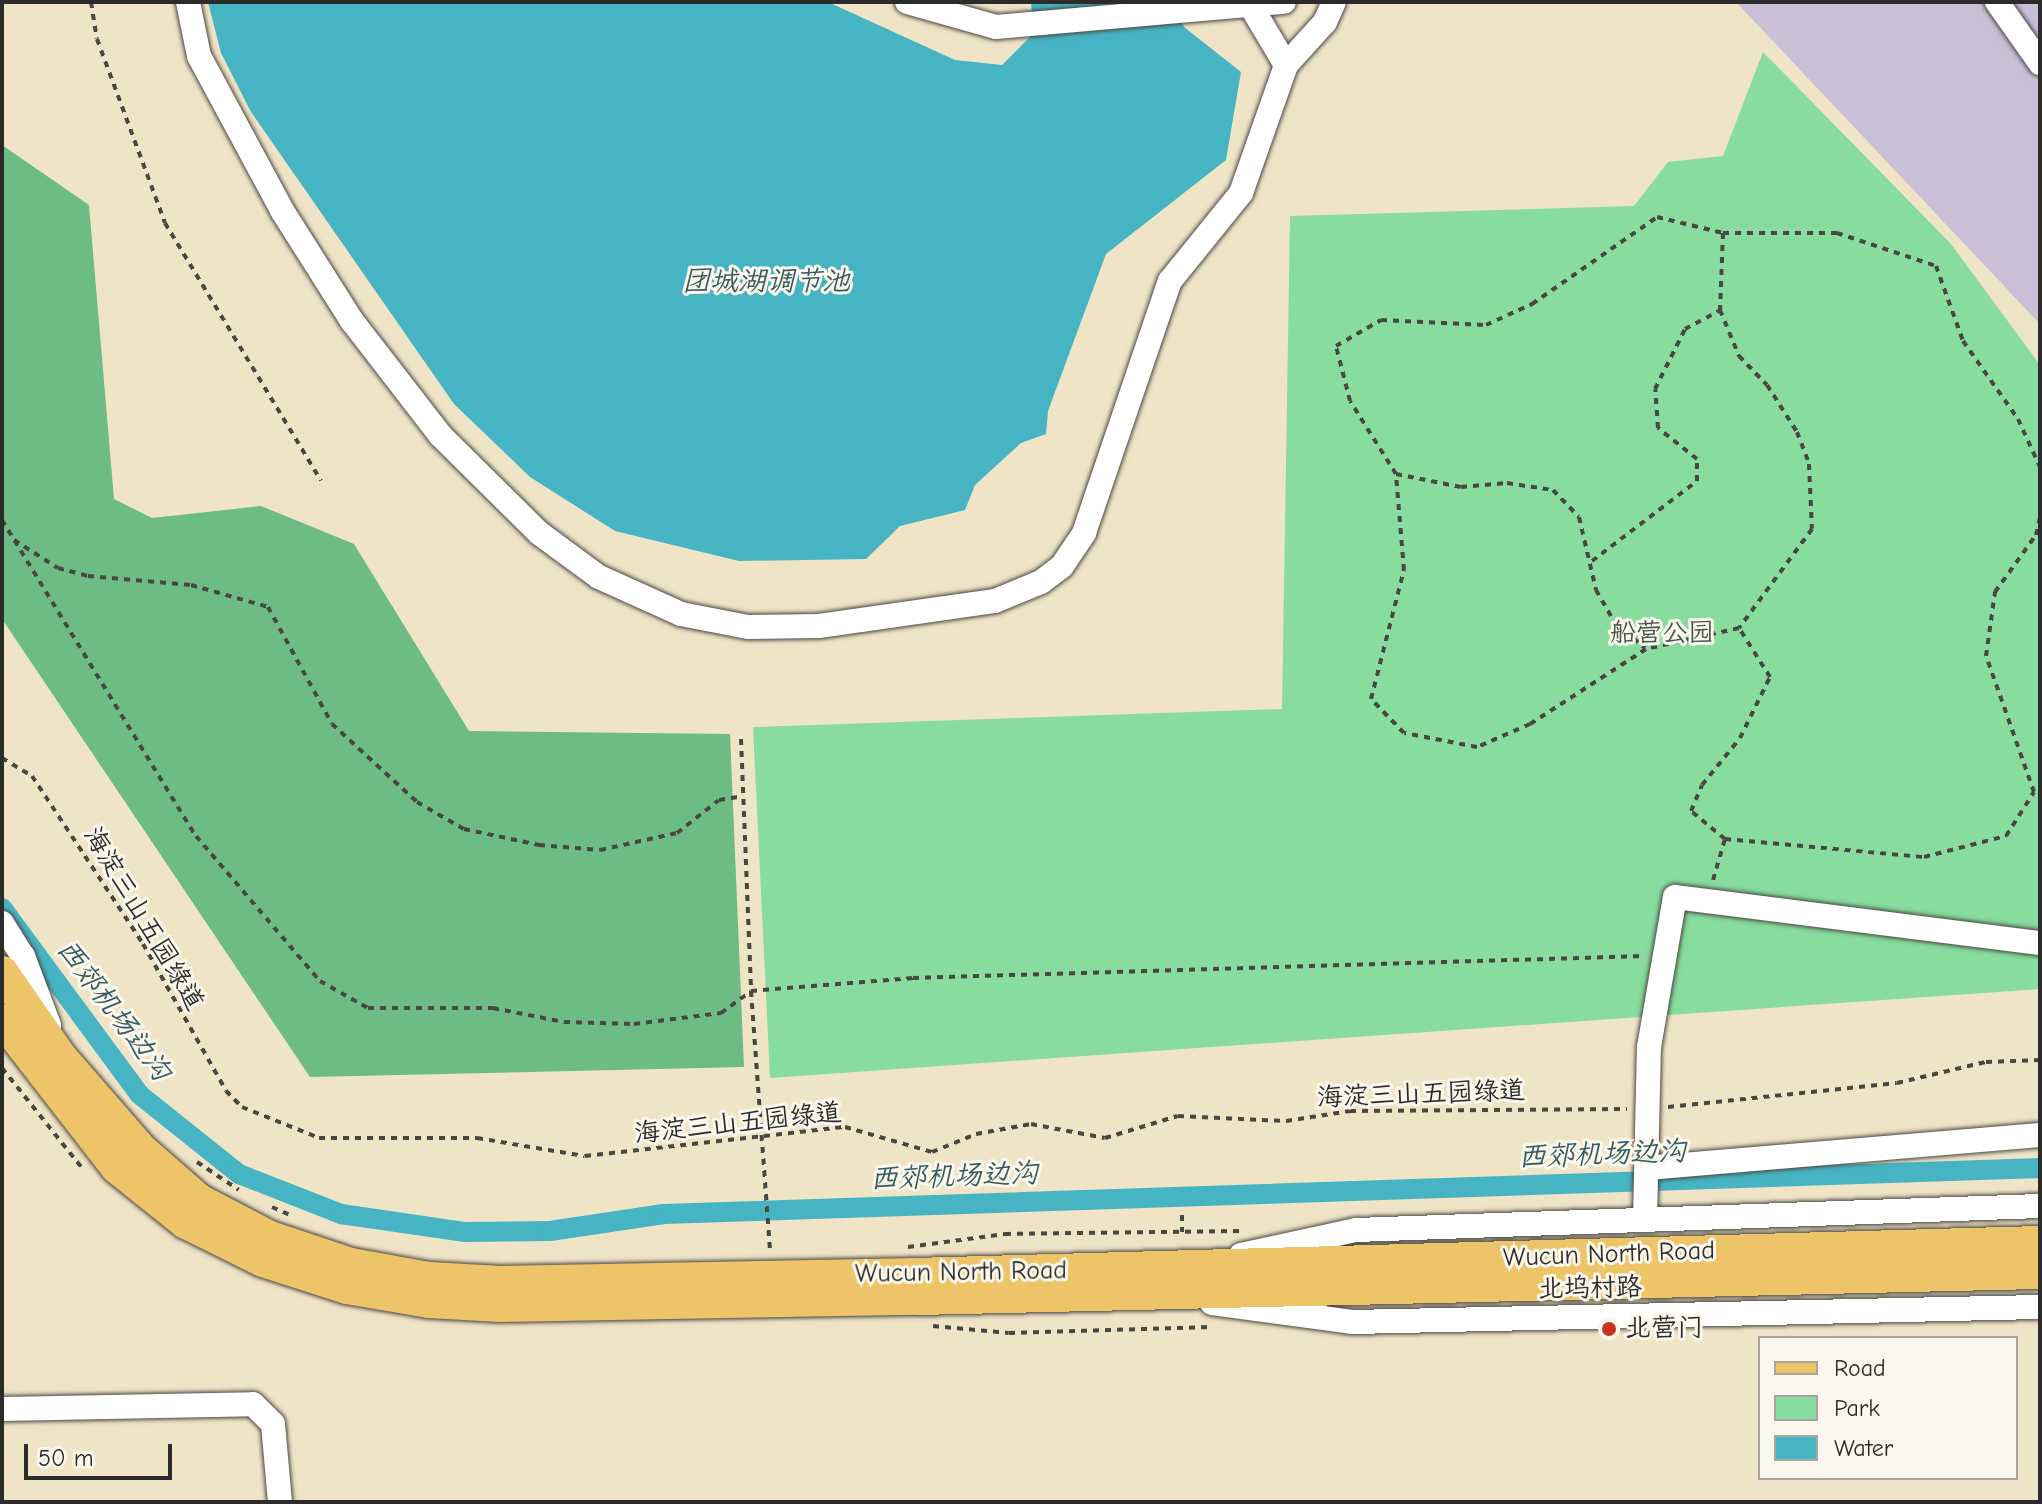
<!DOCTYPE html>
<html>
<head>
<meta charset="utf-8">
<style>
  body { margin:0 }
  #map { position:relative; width:2042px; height:1504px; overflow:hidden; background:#f0e4c7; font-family:"Comic Neue","LXGW WenKai TC",sans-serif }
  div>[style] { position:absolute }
  .industrial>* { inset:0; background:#c9bfd7 }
  .green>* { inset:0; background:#87dc9e }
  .forest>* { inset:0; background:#6dbc85 }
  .water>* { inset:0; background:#47b4c3 }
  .canal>* { height:20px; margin:-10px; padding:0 10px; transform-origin:10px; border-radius:10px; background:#47b4c3 }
  .path>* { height:4px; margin-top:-2px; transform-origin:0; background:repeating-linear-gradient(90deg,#494742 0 6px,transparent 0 12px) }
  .roads { filter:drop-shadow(0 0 2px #494742) drop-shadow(0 0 2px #494742) }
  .minor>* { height:24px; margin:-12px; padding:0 12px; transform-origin:12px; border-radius:12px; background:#fff }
  .major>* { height:32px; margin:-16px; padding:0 16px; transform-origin:16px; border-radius:16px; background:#eec469 }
  .dots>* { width:22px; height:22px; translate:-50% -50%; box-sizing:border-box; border:4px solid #fbf7ec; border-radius:50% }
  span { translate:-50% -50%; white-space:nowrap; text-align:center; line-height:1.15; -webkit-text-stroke:6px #fbf7ec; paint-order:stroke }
  .park-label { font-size:26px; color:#425748 }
  .street-label { font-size:26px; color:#2b2b2b }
  .poi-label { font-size:26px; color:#2b2b2b }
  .left { translate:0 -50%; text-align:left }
  .water-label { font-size:28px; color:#355b60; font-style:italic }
  .frame { position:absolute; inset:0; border:4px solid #2b2b2b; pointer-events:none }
  .legend { position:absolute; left:1758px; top:1336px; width:260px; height:144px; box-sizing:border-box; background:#fbf7ec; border:2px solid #a8a59f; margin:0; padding:10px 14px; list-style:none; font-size:24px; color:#2b2b2b }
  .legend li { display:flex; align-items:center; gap:16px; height:40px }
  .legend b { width:40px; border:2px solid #a8a59f }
  .scale { position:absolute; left:24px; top:1444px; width:148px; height:36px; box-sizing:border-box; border:4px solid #2b2b2b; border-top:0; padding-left:10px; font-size:24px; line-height:28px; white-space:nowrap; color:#2b2b2b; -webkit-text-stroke:6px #fbf7ec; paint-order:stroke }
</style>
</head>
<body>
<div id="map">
  <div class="industrial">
    <i style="clip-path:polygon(1736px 2px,2040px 2px,2040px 324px)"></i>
  </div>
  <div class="green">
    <i style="clip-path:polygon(1763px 52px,1951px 244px,2040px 365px,2040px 989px,770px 1078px,753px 727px,1282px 709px,1290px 216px,1634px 206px,1668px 162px,1723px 156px)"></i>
  </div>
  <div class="forest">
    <i style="clip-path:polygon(2px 145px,89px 205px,114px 499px,152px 518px,261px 506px,354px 544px,469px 731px,730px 734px,744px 1067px,310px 1077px,2px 619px)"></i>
  </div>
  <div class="water">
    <i style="clip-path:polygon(208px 2px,828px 2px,955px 60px,1002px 65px,1033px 34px,1031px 2px,1175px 2px,1184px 27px,1241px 72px,1226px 160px,1106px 254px,1048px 411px,1046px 434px,1021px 443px,975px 485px,965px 510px,900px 526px,866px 559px,739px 561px,615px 531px,530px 477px,454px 404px,251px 112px,221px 53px)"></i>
  </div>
  <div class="canal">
    <i style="left:2px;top:908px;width:232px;rotate:53.6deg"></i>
    <i style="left:140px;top:1095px;width:127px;rotate:38.6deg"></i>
    <i style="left:239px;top:1174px;width:110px;rotate:21.4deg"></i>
    <i style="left:341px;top:1214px;width:124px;rotate:8.3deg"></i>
    <i style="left:464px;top:1232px;width:86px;rotate:-0.7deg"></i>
    <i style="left:550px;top:1231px;width:115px;rotate:-8.5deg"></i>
    <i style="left:664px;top:1214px;width:1377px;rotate:-1.91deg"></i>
  </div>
  <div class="path">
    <i style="left:91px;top:2px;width:37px;rotate:81deg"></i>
    <i style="left:97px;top:39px;width:196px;rotate:69.7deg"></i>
    <i style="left:165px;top:223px;width:301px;rotate:58.8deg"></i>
    <i style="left:1723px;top:233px;width:77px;rotate:92.2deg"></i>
    <i style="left:1720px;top:310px;width:50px;rotate:67.6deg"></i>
    <i style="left:1739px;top:356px;width:40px;rotate:46deg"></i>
    <i style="left:1767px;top:385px;width:56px;rotate:57.4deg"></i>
    <i style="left:1797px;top:432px;width:34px;rotate:69deg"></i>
    <i style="left:1809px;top:464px;width:65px;rotate:87.4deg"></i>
    <i style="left:1812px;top:529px;width:123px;rotate:126.4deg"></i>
    <i style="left:1396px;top:474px;width:66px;rotate:11.3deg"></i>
    <i style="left:1461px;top:487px;width:46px;rotate:-5deg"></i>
    <i style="left:1507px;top:483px;width:47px;rotate:8.7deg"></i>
    <i style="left:1553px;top:490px;width:37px;rotate:46deg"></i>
    <i style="left:1579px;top:517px;width:75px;rotate:76.9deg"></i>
    <i style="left:1596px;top:590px;width:38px;rotate:60deg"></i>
    <i style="left:1615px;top:623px;width:39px;rotate:40deg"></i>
    <i style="left:2px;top:520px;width:371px;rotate:58.5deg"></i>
    <i style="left:196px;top:836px;width:191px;rotate:49.5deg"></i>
    <i style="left:320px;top:981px;width:55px;rotate:29.4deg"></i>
    <i style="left:368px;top:1008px;width:125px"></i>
    <i style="left:493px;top:1008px;width:72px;rotate:11.2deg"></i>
    <i style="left:564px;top:1022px;width:70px;rotate:1.6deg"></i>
    <i style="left:634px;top:1024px;width:88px;rotate:-7.2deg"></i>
    <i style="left:721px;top:1013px;width:37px;rotate:-36deg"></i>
    <i style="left:751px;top:991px;width:261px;rotate:85.8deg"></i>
    <i style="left:14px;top:540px;width:52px;rotate:32.5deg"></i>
    <i style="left:58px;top:568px;width:31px;rotate:15deg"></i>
    <i style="left:88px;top:576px;width:103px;rotate:5deg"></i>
    <i style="left:191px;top:585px;width:80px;rotate:15.9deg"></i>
    <i style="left:268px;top:607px;width:133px;rotate:61.3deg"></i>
    <i style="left:332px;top:724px;width:115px;rotate:42.5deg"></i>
    <i style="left:417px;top:802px;width:54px;rotate:29.9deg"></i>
    <i style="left:464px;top:829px;width:77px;rotate:12deg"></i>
    <i style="left:539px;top:845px;width:61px;rotate:4.7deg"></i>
    <i style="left:600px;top:850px;width:79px;rotate:-12.4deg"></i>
    <i style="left:677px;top:833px;width:53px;rotate:-38.2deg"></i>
    <i style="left:719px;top:800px;width:24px;rotate:-9deg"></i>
    <i style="left:1592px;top:561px;width:132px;rotate:-37.3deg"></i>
    <i style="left:1697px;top:481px;width:22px;rotate:-90deg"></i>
    <i style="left:1697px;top:459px;width:50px;rotate:-141.5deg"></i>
    <i style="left:1658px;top:428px;width:39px;rotate:-94deg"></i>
    <i style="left:1655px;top:389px;width:67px;rotate:-63.4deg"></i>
    <i style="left:1685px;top:329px;width:40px;rotate:-28deg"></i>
    <i style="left:741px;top:739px;width:252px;rotate:87.7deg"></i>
    <i style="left:751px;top:991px;width:163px;rotate:-4.6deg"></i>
    <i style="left:913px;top:978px;width:731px;rotate:-1.72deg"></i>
    <i style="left:2px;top:758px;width:35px;rotate:31deg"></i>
    <i style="left:32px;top:776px;width:201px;rotate:56.5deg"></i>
    <i style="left:143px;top:944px;width:169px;rotate:60.5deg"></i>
    <i style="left:226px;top:1091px;width:23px;rotate:45deg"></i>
    <i style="left:242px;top:1107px;width:83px;rotate:21.9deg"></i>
    <i style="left:319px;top:1138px;width:158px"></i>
    <i style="left:477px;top:1138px;width:109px;rotate:9.5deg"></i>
    <i style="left:585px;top:1156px;width:262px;rotate:-6.4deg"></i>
    <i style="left:845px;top:1127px;width:91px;rotate:16deg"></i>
    <i style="left:932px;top:1152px;width:48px;rotate:-22.2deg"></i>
    <i style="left:976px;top:1134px;width:56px;rotate:-10.3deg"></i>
    <i style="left:1031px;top:1124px;width:75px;rotate:10.7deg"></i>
    <i style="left:1105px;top:1138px;width:76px;rotate:-16.8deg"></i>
    <i style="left:1178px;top:1116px;width:108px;rotate:2.7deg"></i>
    <i style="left:1286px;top:1121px;width:65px;rotate:-8.9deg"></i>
    <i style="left:1350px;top:1111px;width:277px;rotate:-0.4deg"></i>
    <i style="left:1725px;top:839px;width:44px;rotate:-140.5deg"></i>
    <i style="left:1691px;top:811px;width:28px;rotate:-67deg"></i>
    <i style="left:1702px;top:785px;width:60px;rotate:-51deg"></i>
    <i style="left:1740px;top:738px;width:68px;rotate:-63.8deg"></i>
    <i style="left:1770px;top:677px;width:58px;rotate:-122.3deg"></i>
    <i style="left:1739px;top:628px;width:95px;rotate:167.3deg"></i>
    <i style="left:1646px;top:649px;width:138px;rotate:147.1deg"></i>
    <i style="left:1530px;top:724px;width:58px;rotate:156.5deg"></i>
    <i style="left:1477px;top:747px;width:74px;rotate:-169.1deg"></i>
    <i style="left:1404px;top:733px;width:47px;rotate:-134.1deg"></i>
    <i style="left:1371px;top:699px;width:133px;rotate:-75.7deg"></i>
    <i style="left:1404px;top:570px;width:96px;rotate:-94.8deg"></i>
    <i style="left:1396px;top:474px;width:86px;rotate:-122.2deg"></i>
    <i style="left:1350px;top:401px;width:57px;rotate:-104.3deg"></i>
    <i style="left:1336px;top:346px;width:52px;rotate:-30deg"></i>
    <i style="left:1381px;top:320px;width:105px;rotate:2.7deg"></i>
    <i style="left:1486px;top:325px;width:51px;rotate:-24.5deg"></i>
    <i style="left:1532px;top:304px;width:152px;rotate:-34.8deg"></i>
    <i style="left:1657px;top:217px;width:68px;rotate:13.6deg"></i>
    <i style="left:1723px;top:233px;width:114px"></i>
    <i style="left:1837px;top:233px;width:104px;rotate:18.4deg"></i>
    <i style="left:1936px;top:266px;width:80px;rotate:70.2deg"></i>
    <i style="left:1963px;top:341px;width:95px;rotate:54.8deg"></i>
    <i style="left:2018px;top:419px;width:53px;rotate:65.4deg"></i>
    <i style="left:1713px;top:880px;width:43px;rotate:-73.7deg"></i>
    <i style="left:1725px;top:839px;width:200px;rotate:5.2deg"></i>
    <i style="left:1924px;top:857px;width:85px;rotate:-14.4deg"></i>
    <i style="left:2006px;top:836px;width:52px;rotate:-57.5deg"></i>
    <i style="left:2034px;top:792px;width:144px;rotate:-109.4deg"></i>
    <i style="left:1986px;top:656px;width:65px;rotate:-82deg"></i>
    <i style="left:1995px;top:592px;width:70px;rotate:-54.3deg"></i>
    <i style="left:2036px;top:535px;width:18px;rotate:-77deg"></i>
    <i style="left:2px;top:1068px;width:129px;rotate:51.3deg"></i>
    <i style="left:1668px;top:1107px;width:230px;rotate:-6deg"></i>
    <i style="left:1897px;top:1083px;width:91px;rotate:-13.3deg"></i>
    <i style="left:1986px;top:1062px;width:54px;rotate:-2.1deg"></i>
    <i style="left:197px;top:1162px;width:50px;rotate:33.7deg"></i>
    <i style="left:272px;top:1207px;width:20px;rotate:24deg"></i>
    <i style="left:1182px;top:1215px;width:17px;rotate:90deg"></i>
    <i style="left:908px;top:1247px;width:98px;rotate:-7.6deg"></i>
    <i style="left:1005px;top:1234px;width:237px;rotate:-0.7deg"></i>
    <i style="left:933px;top:1326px;width:76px;rotate:5.3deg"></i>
    <i style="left:1009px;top:1333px;width:203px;rotate:-1.7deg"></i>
  </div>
  <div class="roads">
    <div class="minor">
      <i style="left:188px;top:2px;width:55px;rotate:78.5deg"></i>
      <i style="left:199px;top:56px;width:177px;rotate:61.7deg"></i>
      <i style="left:283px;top:212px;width:129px;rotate:57.7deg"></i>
      <i style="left:352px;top:321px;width:144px;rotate:52.3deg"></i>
      <i style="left:440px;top:435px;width:139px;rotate:44.7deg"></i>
      <i style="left:539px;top:533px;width:74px;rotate:36.3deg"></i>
      <i style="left:599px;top:577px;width:90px;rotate:24.3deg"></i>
      <i style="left:681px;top:614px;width:68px;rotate:11deg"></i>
      <i style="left:748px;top:627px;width:71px;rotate:-0.8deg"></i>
      <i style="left:819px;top:626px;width:178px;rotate:-8.1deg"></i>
      <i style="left:995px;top:601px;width:50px;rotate:-22.4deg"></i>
      <i style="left:1041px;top:582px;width:26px;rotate:-37deg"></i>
      <i style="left:1062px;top:566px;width:40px;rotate:-56deg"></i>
      <i style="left:1084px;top:533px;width:266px;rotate:-71.2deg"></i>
      <i style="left:1170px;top:281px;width:113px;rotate:-51.1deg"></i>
      <i style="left:1241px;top:193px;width:136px;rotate:-70.6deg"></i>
      <i style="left:1286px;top:65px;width:58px;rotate:-47.8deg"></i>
      <i style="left:1325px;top:22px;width:22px;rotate:-66deg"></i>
      <i style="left:907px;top:2px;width:92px;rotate:15.7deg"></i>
      <i style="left:996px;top:27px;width:289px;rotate:-5deg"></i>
      <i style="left:1997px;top:2px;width:75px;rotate:54.8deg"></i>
      <i style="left:1252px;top:8px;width:66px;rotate:59.2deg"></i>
      <i style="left:2px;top:923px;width:39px;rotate:58deg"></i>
      <i style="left:23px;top:956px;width:74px;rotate:69.4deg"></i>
      <i style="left:1647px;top:1168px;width:394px;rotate:-4.8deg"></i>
      <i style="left:1645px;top:1220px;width:173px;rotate:-88.7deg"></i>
      <i style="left:1649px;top:1047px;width:152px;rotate:-80.2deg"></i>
      <i style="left:1675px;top:897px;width:368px;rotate:7.2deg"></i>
      <i style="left:1241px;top:1255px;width:118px;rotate:-12.3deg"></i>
      <i style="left:1356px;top:1230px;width:684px;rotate:-2.01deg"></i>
      <i style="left:1212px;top:1303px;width:141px;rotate:7.7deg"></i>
      <i style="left:1352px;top:1322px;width:688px;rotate:-1.25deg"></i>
      <i style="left:2px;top:1409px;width:251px;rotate:-1.1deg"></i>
      <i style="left:253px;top:1404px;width:28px;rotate:45deg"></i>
      <i style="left:273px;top:1424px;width:78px;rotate:84.9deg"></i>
    </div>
    <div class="major">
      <i style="left:2px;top:972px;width:103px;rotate:55.2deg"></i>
      <i style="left:61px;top:1057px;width:122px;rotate:49deg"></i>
      <i style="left:141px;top:1149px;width:77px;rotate:41.3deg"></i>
      <i style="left:199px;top:1200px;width:80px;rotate:27.5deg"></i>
      <i style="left:270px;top:1237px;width:85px;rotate:18.4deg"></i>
      <i style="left:351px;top:1264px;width:79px;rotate:10.2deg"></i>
      <i style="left:429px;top:1278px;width:72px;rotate:3.2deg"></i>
      <i style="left:501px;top:1282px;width:414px;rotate:-1.1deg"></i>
      <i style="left:915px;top:1274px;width:1125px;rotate:-1.63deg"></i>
      <i style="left:2px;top:1020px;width:187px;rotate:52.2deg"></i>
      <i style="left:117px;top:1168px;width:88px;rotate:38.6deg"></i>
      <i style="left:186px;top:1223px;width:86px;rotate:26.3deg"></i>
      <i style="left:263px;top:1261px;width:88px;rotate:17.8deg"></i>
      <i style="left:347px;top:1288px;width:83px;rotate:9.7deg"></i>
      <i style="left:429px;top:1302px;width:71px;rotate:3.2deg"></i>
      <i style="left:500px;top:1306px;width:418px;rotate:-1deg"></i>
      <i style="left:918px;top:1299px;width:1122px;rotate:-1.33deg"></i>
    </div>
  </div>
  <div class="dots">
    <i style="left:1609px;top:1329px;background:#c8321e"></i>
  </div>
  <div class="park-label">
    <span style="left:1662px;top:634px">船营公园</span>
  </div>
  <div class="street-label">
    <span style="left:143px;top:919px;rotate:59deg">海淀三山五园绿道</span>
    <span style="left:1421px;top:1095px;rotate:-2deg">海淀三山五园绿道</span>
    <span style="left:738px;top:1124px;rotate:-6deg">海淀三山五园绿道</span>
    <span style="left:1609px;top:1255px;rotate:-2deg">Wucun North Road</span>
    <span style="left:961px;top:1273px;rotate:-1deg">Wucun North Road</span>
    <span style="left:1590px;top:1289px;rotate:-1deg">北坞村路</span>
  </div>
  <div class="poi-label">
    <span class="left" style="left:1625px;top:1329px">北营门</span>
  </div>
  <div class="water-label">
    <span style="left:766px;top:281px">团城湖调节池</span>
    <span style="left:114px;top:1010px;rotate:53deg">西郊机场边沟</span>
    <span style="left:1602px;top:1154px;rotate:-2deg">西郊机场边沟</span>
    <span style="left:954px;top:1176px;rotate:-2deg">西郊机场边沟</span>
  </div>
  <div class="frame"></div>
  <ul class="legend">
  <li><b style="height:10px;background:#eec469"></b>Road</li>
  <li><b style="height:22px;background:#87dc9e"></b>Park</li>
  <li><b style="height:22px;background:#47b4c3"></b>Water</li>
  </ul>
  <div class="scale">50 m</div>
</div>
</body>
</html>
